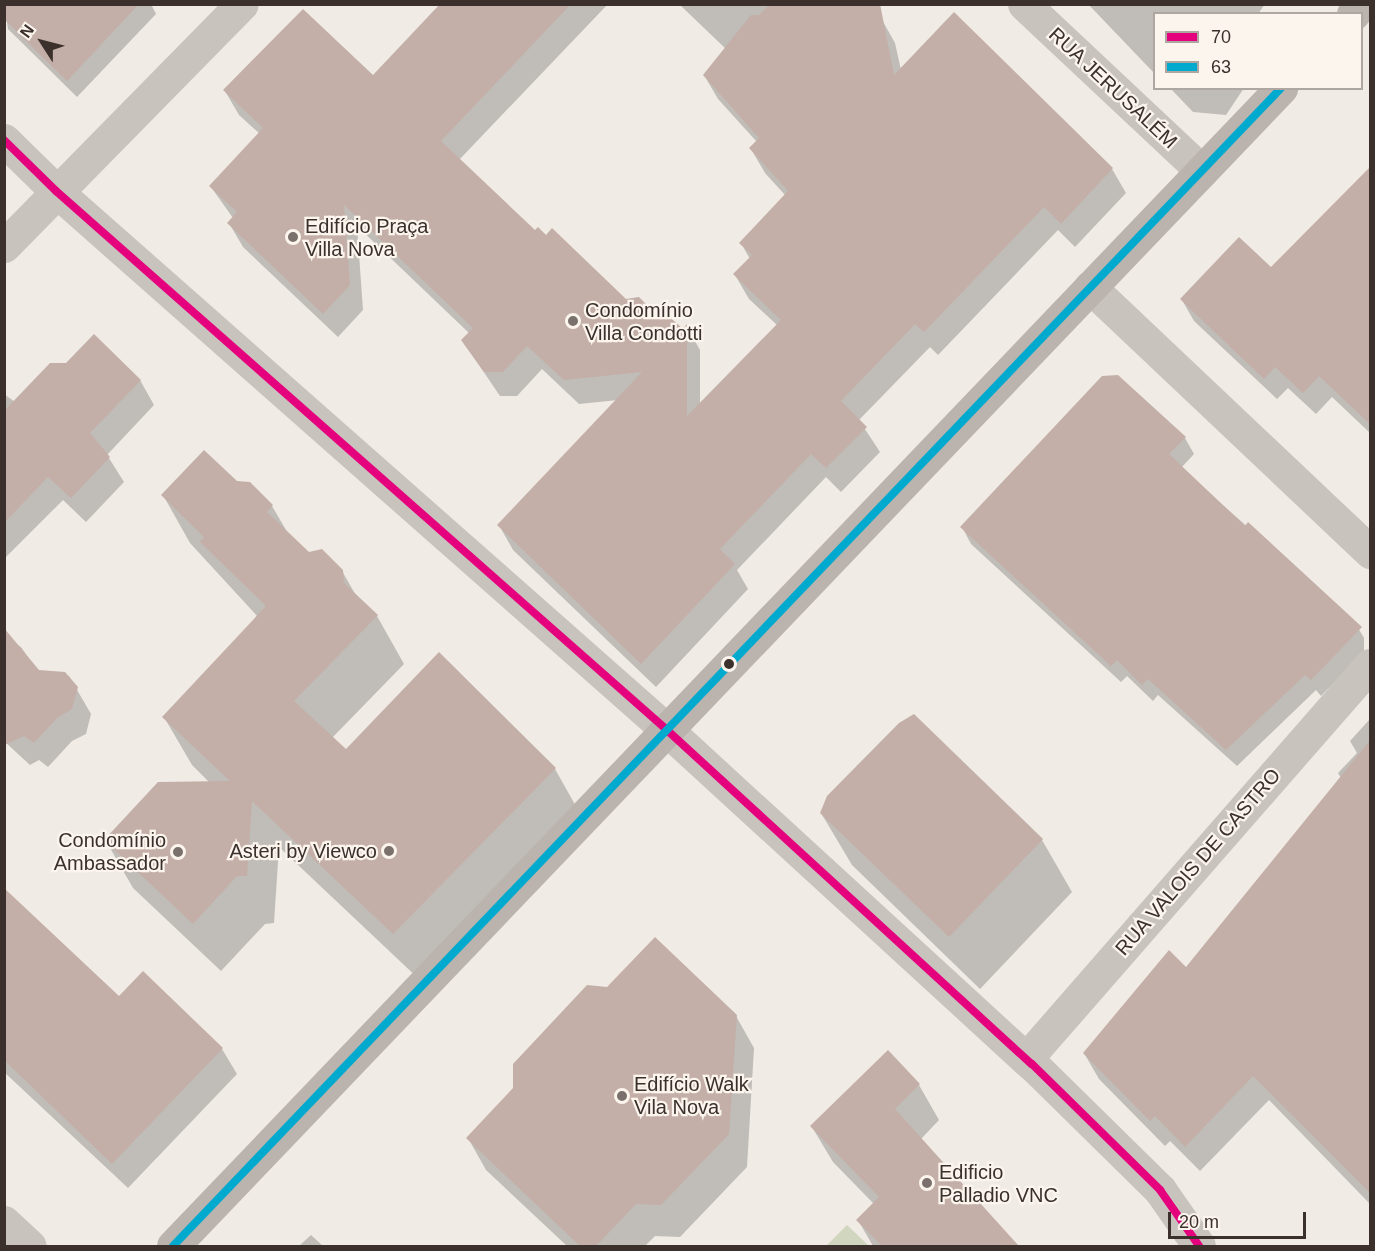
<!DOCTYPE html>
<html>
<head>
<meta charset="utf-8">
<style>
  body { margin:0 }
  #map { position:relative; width:1375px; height:1251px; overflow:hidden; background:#f0ebe5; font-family:Helvetica,sans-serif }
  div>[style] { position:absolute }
  .green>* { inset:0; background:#d1d6bf }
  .shadow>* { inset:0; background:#0003 }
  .building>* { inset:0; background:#c3afa7 }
  .street>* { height:33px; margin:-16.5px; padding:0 16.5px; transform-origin:16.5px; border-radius:16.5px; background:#c9c3be }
  .secondary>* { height:33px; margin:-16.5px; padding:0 16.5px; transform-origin:16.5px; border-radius:16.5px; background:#bab3ae }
  .bus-1>* { height:8px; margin:-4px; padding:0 4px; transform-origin:4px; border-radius:4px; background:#e5007d }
  .bus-2>* { height:8px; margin:-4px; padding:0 4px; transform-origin:4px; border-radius:4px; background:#00a9ce }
  .dots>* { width:16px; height:16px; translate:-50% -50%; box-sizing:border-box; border:3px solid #fbf5ee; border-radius:50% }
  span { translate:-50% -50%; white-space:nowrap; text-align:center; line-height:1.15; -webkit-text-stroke:4.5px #fbf5ee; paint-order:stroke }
  .street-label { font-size:20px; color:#3b302b }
  .poi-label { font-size:20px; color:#3b302b }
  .left { translate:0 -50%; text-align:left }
  .right { translate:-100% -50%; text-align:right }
  .frame { position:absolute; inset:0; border:6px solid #3b302b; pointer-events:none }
  .legend { position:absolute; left:1153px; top:12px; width:210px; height:78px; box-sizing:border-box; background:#fbf5ee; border:2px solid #aea6a0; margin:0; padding:8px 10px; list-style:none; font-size:18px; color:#3b302b }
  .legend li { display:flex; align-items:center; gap:12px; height:30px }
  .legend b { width:30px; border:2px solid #aea6a0 }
  .north { position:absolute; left:12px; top:12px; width:60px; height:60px; -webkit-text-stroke:4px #fbf5ee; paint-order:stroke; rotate:306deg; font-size:16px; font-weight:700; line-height:24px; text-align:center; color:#3b302b }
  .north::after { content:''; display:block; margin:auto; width:21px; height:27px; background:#3b302b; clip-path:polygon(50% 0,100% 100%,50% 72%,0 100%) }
  .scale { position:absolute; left:1168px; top:1212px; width:138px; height:27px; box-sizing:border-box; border:3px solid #3b302b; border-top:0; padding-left:8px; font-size:18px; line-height:21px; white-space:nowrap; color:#3b302b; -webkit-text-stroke:4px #fbf5ee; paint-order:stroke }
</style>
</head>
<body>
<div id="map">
  <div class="green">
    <i style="clip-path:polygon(847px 1225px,869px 1246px,826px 1246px)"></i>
  </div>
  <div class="shadow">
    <i style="clip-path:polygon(4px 4px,151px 4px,156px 14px,77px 97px,8px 29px)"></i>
    <i style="clip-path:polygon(442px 4px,608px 4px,459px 160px,535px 232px,625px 301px,683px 331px,687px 327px,700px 350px,700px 405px,777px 325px,749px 299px,735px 275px,750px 259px,741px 243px,785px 195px,765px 173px,751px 149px,757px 142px,718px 99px,704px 75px,727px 50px,679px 4px,867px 4px,881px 18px,895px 43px,901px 70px,954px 14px,1112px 169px,1126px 193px,1075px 247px,1058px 230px,938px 355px,930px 347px,859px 420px,880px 452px,841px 492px,826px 477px,737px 570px,748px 589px,656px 687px,513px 550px,499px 525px,618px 400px,579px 404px,542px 369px,517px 396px,500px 396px,462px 340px,469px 333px,357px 226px,363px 310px,338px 337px,243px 247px,229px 223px,233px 218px,211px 187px,260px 134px,239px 115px,225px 91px,373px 77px)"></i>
    <i style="clip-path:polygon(1088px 4px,1265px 4px,1258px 14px,1154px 14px,1154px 73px)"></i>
    <i style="clip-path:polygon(1170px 88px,1244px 88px,1226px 115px,1193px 112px)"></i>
    <i style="clip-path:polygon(1370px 168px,1370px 433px,1332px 397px,1316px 414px,1288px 388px,1277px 399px,1194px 321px,1182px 300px,1271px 269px)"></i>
    <i style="clip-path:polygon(140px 380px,154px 405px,107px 455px,124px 482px,86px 522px,63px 500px,4px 559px,4px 394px,15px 402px)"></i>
    <i style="clip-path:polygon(1185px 438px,1194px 454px,1181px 468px,1354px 621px,1364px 638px,1364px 652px,1321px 696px,1316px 690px,1237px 766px,1158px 695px,1153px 701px,1127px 676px,1121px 682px,971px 544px,962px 527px)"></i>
    <i style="clip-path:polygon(236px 483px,249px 484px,272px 506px,289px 535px,308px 553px,342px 571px,358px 599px,377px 616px,404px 664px,332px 738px,346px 751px,555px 769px,582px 817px,421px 981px,279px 847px,274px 923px,265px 924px,221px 971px,133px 888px,106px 841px,210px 783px,192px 765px,164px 717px,258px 617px,190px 543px,163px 495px)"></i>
    <i style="clip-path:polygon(4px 636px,21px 647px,38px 672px,69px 676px,91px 714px,86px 734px,72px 741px,48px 767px,39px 760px,30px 765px,4px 741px)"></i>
    <i style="clip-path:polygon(1370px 719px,1370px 1204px,1269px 1100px,1200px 1171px,1170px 1141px,1165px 1146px,1099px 1079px,1084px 1053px,1186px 969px,1341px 778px,1338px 773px,1357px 753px,1350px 741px)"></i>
    <i style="clip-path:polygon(821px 813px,1042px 840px,1072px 892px,980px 989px,852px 865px)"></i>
    <i style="clip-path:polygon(4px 889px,119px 998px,222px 1049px,237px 1074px,128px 1188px,4px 1072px)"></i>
    <i style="clip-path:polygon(736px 1016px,754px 1048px,747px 1167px,680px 1237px,655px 1236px,645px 1246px,567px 1246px,486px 1170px,468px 1138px)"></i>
    <i style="clip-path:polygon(919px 1085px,939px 1120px,921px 1139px,1017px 1246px,873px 1246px,858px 1220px,874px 1204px,833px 1162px,812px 1127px)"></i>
    <i style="clip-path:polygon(311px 1235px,323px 1246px,299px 1246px)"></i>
  </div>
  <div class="building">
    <i style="clip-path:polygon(4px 4px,139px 4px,67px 81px,4px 19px)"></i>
    <i style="clip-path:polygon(440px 4px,571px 4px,441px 141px,535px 230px,538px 227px,546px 235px,552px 228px,626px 299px,639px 297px,653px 311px,663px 311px,683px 329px,687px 324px,687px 416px,781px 320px,733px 274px,752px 255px,739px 243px,788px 191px,749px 148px,759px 138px,703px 75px,751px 15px,759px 15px,770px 4px,880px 4px,894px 75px,954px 12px,1113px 168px,1061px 224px,1044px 207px,924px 332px,915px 324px,841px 401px,867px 427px,826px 468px,811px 454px,720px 549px,735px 564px,641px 664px,497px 525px,642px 372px,564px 380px,527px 346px,503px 372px,484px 372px,461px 340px,473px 328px,344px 205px,350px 285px,323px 314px,227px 223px,237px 212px,209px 186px,263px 128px,223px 90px,303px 9px,373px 75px)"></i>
    <i style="clip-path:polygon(1371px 166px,1371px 425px,1319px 376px,1303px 393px,1275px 367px,1264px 379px,1180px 299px,1239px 237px,1271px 267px)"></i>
    <i style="clip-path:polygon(94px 334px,141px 380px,90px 433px,110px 457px,71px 498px,48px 477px,4px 523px,4px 411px,50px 363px,66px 363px)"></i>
    <i style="clip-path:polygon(1118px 375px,1186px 437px,1169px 454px,1245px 526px,1248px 522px,1362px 627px,1311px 680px,1305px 675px,1226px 750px,1148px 679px,1142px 685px,1117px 660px,1111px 666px,960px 527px,1102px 376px)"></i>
    <i style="clip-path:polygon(204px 450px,237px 481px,250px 482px,273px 505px,267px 512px,309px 552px,322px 549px,343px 570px,344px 583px,378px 615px,294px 701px,346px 749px,439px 652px,556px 768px,393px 934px,252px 801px,247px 876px,237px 876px,193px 924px,104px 840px,158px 782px,230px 781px,162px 717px,266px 606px,200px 542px,204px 537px,161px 495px)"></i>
    <i style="clip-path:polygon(4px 628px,39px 670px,65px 672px,78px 687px,72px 709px,58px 717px,34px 743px,24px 736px,4px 745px)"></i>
    <i style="clip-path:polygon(914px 714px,1043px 839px,949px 937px,820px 813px,827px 796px,899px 723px)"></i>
    <i style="clip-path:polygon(1371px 739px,1371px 1194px,1253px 1076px,1185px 1147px,1155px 1116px,1150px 1121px,1083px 1053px,1169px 950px,1186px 967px)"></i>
    <i style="clip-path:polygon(4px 888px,119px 996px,143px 971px,223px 1048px,112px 1164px,4px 1060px)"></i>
    <i style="clip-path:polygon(655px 937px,737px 1015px,729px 1134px,661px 1205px,636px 1204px,596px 1246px,580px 1246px,466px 1138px,513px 1088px,513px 1064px,587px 985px,607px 987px)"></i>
    <i style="clip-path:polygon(888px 1050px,920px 1084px,895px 1109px,1019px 1246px,882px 1246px,856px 1220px,879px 1197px,810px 1126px)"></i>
  </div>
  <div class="street">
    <i style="left:1024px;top:4px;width:244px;rotate:43.2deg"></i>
    <i style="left:4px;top:140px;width:73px;rotate:44.4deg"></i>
    <i style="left:56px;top:191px;width:816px;rotate:41.42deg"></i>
    <i style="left:668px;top:731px;width:493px;rotate:42.5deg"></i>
    <i style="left:1032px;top:1064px;width:180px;rotate:44.5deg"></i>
    <i style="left:1160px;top:1190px;width:68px;rotate:55.1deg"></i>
    <i style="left:4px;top:246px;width:339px;rotate:-45.5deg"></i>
    <i style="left:1090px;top:287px;width:386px;rotate:43.4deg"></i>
    <i style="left:1026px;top:1059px;width:523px;rotate:-48.88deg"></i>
    <i style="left:4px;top:1222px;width:35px;rotate:43deg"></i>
  </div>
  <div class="secondary">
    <i style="left:1353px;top:14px;width:13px;rotate:-51deg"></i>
    <i style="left:173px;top:1246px;width:1603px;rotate:-46.26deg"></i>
  </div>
  <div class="bus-1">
    <i style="left:4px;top:140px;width:73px;rotate:44.4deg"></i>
    <i style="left:56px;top:191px;width:816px;rotate:41.42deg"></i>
    <i style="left:668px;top:731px;width:493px;rotate:42.5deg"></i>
    <i style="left:1032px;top:1064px;width:180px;rotate:44.5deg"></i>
    <i style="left:1160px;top:1190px;width:68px;rotate:55.1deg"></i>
  </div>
  <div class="bus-2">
    <i style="left:173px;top:1246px;width:1603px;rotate:-46.26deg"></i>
  </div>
  <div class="dots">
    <i style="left:293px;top:237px;background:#7a716c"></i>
    <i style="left:573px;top:321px;background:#7a716c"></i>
    <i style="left:729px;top:664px;background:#3b302b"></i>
    <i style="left:389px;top:851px;background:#7a716c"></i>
    <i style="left:178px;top:852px;background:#7a716c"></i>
    <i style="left:622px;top:1096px;background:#7a716c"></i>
    <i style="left:927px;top:1183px;background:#7a716c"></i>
  </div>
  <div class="street-label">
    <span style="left:1113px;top:88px;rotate:43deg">RUA JERUSALÉM</span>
    <span style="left:1198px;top:862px;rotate:-49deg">RUA VALOIS DE CASTRO</span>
  </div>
  <div class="poi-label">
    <span class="left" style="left:305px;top:238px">Edifício Praça<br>Villa Nova</span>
    <span class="left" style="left:585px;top:322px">Condomínio<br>Villa Condotti</span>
    <span class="right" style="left:166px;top:852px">Condomínio<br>Ambassador</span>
    <span class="right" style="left:377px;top:851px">Asteri by Viewco</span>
    <span class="left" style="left:634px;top:1096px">Edifício Walk<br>Vila Nova</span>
    <span class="left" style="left:939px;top:1184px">Edificio<br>Palladio VNC</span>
  </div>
  <div class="frame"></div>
  <ul class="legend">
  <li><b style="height:8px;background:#e5007d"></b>70</li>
  <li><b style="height:8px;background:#00a9ce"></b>63</li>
  </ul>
  <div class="north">N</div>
  <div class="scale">20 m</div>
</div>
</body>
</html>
